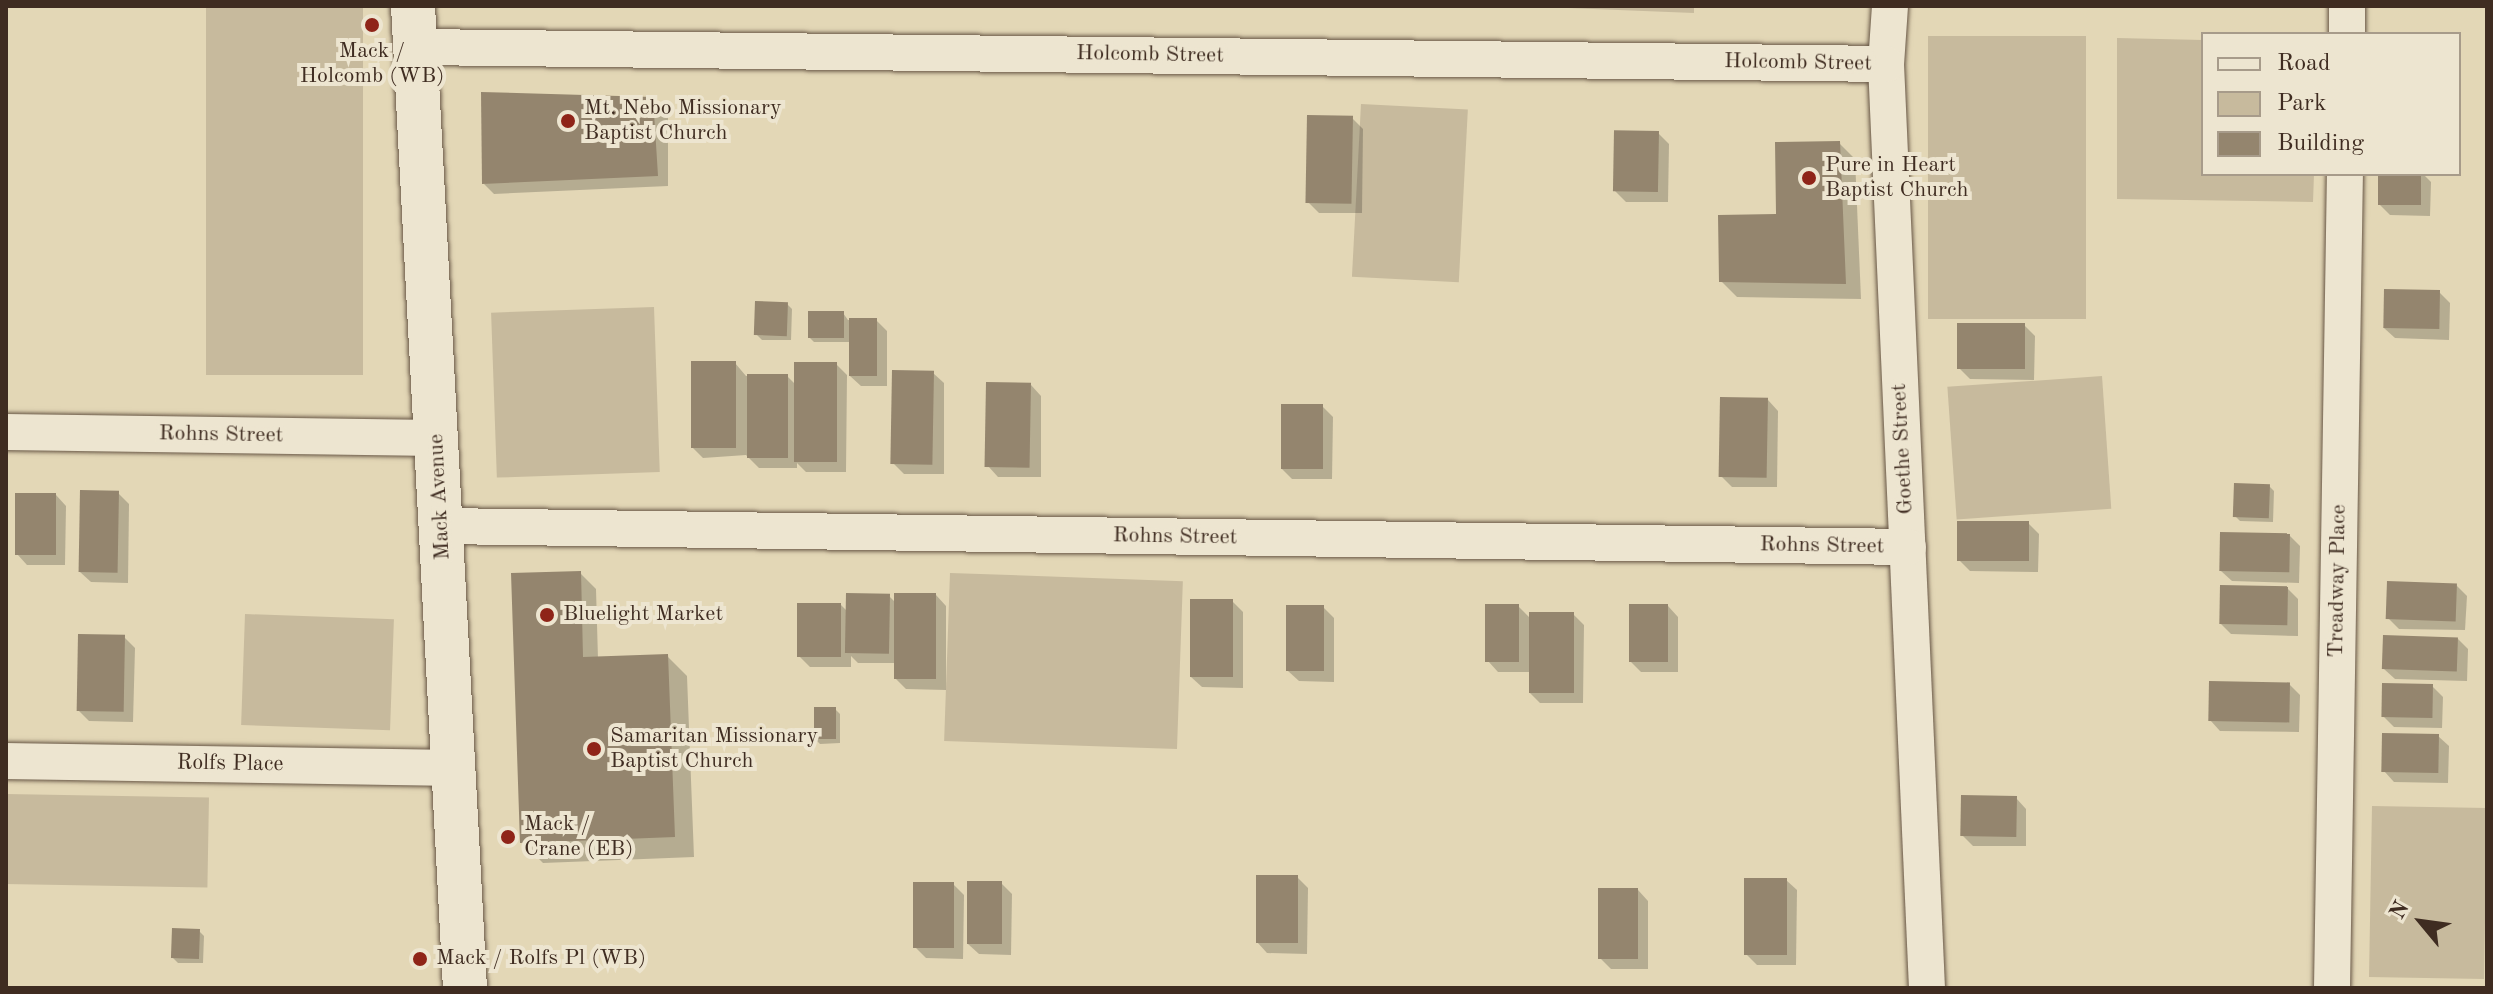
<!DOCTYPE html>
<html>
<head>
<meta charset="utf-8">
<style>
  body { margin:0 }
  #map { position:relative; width:2493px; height:994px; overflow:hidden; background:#e3d7b6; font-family:"Old Standard TT",serif }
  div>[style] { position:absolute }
  .green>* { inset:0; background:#c7ba9d; transform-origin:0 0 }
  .shadow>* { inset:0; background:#0003 }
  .building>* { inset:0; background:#94856e; transform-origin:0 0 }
  .roads { filter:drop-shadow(0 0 2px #685746) drop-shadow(0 0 2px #685746) }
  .minor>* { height:36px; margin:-18px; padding:0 18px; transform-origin:18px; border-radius:18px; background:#ede5d0 }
  .secondary>* { height:44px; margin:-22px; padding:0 22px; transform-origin:22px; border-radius:22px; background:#ede5d0 }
  .dots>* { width:22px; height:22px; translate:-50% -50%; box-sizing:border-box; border:4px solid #ede5d0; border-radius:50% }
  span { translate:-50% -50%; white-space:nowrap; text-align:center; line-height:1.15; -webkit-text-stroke:8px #ede5d0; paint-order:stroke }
  .poi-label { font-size:22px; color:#3f2c21 }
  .left { translate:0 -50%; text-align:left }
  .street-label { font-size:22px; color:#3f2c21 }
  .frame { position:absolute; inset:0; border:8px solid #3f2c21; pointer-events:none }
  .legend { position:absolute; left:2201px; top:32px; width:260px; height:144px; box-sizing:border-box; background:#ede5d0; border:2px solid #a79b8a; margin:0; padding:10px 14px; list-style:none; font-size:24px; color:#3f2c21 }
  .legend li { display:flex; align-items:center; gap:16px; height:40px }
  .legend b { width:40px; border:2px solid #a79b8a }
  .north { position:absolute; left:2381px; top:882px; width:80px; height:80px; -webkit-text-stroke:6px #ede5d0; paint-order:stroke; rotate:299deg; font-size:22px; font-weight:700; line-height:32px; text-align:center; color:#3f2c21 }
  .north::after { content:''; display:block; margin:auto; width:28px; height:36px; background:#3f2c21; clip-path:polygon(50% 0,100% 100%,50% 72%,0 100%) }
</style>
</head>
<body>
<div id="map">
  <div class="green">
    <i style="left:206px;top:6px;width:157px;height:369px"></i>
    <i style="clip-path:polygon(1518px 6px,1694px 6px,1694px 13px)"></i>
    <i style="left:1928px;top:36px;width:158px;height:283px"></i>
    <i style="clip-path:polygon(2117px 38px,2203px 40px,2203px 174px,2314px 174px,2313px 202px,2117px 199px)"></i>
    <i style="left:1361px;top:104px;width:107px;height:173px;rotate:3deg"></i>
    <i style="left:654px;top:307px;width:165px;height:163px;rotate:88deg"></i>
    <i style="left:2102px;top:376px;width:133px;height:155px;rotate:86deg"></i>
    <i style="left:950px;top:573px;width:233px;height:168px;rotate:2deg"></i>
    <i style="left:245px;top:614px;width:149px;height:111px;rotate:2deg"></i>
    <i style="left:6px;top:794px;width:203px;height:90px;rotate:1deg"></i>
    <i style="left:2372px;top:806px;width:115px;height:171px;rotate:1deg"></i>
  </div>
  <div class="shadow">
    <i style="clip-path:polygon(652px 99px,668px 115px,668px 186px,494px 194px,484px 184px)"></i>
    <i style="clip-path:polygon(1352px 118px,1363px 129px,1362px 213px,1319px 213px,1308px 202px)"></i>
    <i style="clip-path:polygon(1658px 133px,1669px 144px,1668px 202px,1626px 202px,1615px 191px)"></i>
    <i style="clip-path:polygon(1839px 143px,1855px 159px,1861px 299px,1737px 297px,1721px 281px)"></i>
    <i style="clip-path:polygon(2380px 174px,2423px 174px,2431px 182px,2430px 216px,2390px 215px,2379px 204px)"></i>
    <i style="clip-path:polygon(2439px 292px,2450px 303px,2449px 340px,2395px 338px,2384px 328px)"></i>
    <i style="clip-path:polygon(787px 304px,792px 309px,791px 340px,762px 340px,757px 335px)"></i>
    <i style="clip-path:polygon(843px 313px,848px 320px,876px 320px,887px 331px,887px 386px,861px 386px,850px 376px,851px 342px,814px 342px,809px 337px)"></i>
    <i style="clip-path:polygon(2024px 325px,2035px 336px,2034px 380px,1970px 379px,1959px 368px)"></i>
    <i style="clip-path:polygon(735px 363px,746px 376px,787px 376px,795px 384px,836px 364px,847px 375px,846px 472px,806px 472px,797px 463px,797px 468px,759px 468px,746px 455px,703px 458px,692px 447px)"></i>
    <i style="clip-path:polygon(933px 373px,944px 383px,944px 474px,904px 474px,893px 463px)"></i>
    <i style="clip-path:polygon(1031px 385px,1041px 396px,1041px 477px,998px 477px,988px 466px)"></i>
    <i style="clip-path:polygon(1768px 400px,1778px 411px,1777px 487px,1732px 487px,1721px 476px)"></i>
    <i style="clip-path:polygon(1322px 406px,1333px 417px,1332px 479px,1292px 479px,1282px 469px)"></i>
    <i style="clip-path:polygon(2269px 486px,2274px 491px,2273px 522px,2240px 521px,2235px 516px)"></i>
    <i style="clip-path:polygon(118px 493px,129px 504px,128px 583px,91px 582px,80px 572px)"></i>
    <i style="clip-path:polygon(56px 495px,66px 506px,65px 565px,27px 565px,17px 554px)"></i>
    <i style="clip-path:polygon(2028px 523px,2039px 534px,2038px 572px,1970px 571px,1959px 560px)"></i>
    <i style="clip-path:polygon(2289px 535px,2300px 546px,2299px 583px,2232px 581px,2221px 571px)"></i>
    <i style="clip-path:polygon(580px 573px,596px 589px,598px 659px,667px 656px,687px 676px,694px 857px,543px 863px,522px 842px)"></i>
    <i style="clip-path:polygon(2456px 585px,2467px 596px,2465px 630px,2399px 629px,2388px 618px)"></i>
    <i style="clip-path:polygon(2287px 588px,2298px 599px,2298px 636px,2231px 634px,2220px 623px)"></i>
    <i style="clip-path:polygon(936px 595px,946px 606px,946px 690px,906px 689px,895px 678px,895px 663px,858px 663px,851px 656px,851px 667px,810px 667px,799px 656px,841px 605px,848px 612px,889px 596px,895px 602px)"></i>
    <i style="clip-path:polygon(1232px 601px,1243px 612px,1243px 688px,1202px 687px,1191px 677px)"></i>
    <i style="clip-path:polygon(1518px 606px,1531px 619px,1573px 614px,1584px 625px,1583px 703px,1540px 703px,1529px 692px,1530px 672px,1498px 672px,1488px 661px)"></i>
    <i style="clip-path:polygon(1668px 606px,1678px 617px,1678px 672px,1641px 672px,1630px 661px)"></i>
    <i style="clip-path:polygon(1323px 607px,1334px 618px,1334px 682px,1299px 681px,1288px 671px)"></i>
    <i style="clip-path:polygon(124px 637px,135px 648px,133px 722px,89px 721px,79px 711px)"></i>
    <i style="clip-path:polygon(2457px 638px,2468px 649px,2467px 681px,2395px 679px,2384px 669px)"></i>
    <i style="clip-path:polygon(2289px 684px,2300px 695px,2299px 732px,2220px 731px,2210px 720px)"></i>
    <i style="clip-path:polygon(2432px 686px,2443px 697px,2442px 728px,2394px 727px,2383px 716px)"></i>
    <i style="clip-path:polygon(835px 709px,840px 714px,840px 743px,820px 744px,815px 739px)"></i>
    <i style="clip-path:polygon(2438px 736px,2449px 746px,2448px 783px,2394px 782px,2384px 771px)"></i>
    <i style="clip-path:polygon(2016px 798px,2026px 809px,2026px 846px,1973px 846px,1962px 835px)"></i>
    <i style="clip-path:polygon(1297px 877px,1308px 888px,1307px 954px,1267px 953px,1257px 942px)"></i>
    <i style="clip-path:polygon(1786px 880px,1797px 890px,1796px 965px,1757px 965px,1746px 954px)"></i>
    <i style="clip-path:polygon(1001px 883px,1012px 894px,1011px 955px,979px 954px,968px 944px)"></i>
    <i style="clip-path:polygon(953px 884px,964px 895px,963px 959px,926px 958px,915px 947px)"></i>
    <i style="clip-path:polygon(1638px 890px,1648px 901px,1648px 969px,1611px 969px,1600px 958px)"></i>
    <i style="clip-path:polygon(199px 931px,204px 936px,203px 963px,178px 963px,173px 958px)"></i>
  </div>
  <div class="building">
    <i style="clip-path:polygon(481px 92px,653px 97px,658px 176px,482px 184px)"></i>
    <i style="left:1307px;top:115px;width:46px;height:88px;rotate:1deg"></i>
    <i style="left:1659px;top:131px;width:61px;height:45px;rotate:91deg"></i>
    <i style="clip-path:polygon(1840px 141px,1846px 284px,1719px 282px,1718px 215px,1776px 214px,1775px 142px)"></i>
    <i style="left:2378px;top:174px;width:43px;height:31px"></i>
    <i style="left:2384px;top:289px;width:56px;height:39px;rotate:1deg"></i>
    <i style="left:755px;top:301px;width:33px;height:34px;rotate:2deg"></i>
    <i style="left:808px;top:311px;width:36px;height:27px"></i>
    <i style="left:849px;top:318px;width:28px;height:58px"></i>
    <i style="left:1957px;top:323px;width:68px;height:46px"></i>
    <i style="left:691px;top:361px;width:45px;height:87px"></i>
    <i style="left:794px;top:362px;width:43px;height:100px"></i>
    <i style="left:892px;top:370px;width:42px;height:94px;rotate:1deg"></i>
    <i style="left:747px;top:374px;width:41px;height:84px"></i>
    <i style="left:986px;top:382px;width:45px;height:85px;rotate:1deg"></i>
    <i style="left:1720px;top:397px;width:48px;height:80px;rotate:1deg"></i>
    <i style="left:1281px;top:404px;width:42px;height:65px"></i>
    <i style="left:2234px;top:483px;width:36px;height:34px;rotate:2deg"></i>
    <i style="left:80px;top:490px;width:39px;height:82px;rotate:1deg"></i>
    <i style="left:15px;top:493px;width:41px;height:62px"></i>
    <i style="left:1957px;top:521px;width:72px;height:40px"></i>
    <i style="left:2220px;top:532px;width:70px;height:39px;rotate:1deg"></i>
    <i style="clip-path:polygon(581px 571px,583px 657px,668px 654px,675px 837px,520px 843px,511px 573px)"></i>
    <i style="left:2387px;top:581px;width:70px;height:38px;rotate:2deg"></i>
    <i style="left:2220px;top:585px;width:68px;height:39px;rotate:1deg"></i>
    <i style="left:846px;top:593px;width:44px;height:60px;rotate:1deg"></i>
    <i style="left:894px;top:593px;width:42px;height:86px"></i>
    <i style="left:1190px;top:599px;width:43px;height:78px"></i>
    <i style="left:797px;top:603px;width:44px;height:54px"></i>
    <i style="left:1485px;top:604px;width:34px;height:58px"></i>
    <i style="left:1629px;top:604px;width:39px;height:58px"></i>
    <i style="left:1286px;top:605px;width:38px;height:66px"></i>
    <i style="left:1529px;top:612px;width:45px;height:81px"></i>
    <i style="left:78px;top:634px;width:47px;height:77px;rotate:1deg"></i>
    <i style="left:2383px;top:635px;width:75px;height:34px;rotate:2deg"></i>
    <i style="left:2209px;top:681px;width:81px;height:40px;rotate:1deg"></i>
    <i style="left:2382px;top:683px;width:51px;height:34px;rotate:1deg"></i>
    <i style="left:814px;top:707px;width:22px;height:32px"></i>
    <i style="left:2382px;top:733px;width:57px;height:39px;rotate:1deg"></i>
    <i style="left:1961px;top:795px;width:56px;height:41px;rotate:1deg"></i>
    <i style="left:1256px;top:875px;width:42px;height:68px"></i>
    <i style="left:1744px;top:878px;width:43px;height:77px"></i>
    <i style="left:967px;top:881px;width:35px;height:63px"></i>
    <i style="left:913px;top:882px;width:41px;height:66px"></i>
    <i style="left:1598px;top:888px;width:40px;height:71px"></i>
    <i style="left:172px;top:928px;width:28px;height:30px;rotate:2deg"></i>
  </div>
  <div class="roads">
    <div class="minor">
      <i style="left:1890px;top:6px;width:58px;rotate:93.9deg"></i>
      <i style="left:1886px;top:64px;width:925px;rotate:87.46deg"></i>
      <i style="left:2347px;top:34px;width:28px;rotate:-90deg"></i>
      <i style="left:415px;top:47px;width:1471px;rotate:0.66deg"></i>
      <i style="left:6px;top:432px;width:430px;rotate:0.8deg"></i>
      <i style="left:442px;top:526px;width:1466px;rotate:0.82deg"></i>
      <i style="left:6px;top:761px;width:449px;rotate:0.9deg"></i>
      <i style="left:2332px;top:988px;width:814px;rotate:-89.09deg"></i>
    </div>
    <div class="secondary">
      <i style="left:413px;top:6px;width:983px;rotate:86.97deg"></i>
    </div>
  </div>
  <div class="dots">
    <i style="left:372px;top:25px;background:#8f2418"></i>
    <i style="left:568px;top:121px;background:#8f2418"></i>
    <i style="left:1809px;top:178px;background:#8f2418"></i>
    <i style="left:547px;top:615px;background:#8f2418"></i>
    <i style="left:594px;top:749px;background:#8f2418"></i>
    <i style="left:508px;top:837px;background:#8f2418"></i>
    <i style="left:420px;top:959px;background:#8f2418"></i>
  </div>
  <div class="poi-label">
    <span style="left:372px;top:64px">Mack /<br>Holcomb (WB)</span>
    <span class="left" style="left:584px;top:121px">Mt. Nebo Missionary<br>Baptist Church</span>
    <span class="left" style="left:1825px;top:178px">Pure in Heart<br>Baptist Church</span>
    <span class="left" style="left:563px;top:615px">Bluelight Market</span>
    <span class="left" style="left:610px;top:749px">Samaritan Missionary<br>Baptist Church</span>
    <span class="left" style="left:524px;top:837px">Mack /<br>Crane (EB)</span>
    <span class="left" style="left:436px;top:959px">Mack / Rolfs Pl (WB)</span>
  </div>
  <div class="street-label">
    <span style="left:1150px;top:55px;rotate:1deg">Holcomb Street</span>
    <span style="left:1798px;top:63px;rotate:1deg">Holcomb Street</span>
    <span style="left:221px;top:435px;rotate:1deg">Rohns Street</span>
    <span style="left:1903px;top:449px;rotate:-93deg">Goethe Street</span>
    <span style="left:440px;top:497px;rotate:-93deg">Mack Avenue</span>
    <span style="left:1175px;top:537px;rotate:1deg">Rohns Street</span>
    <span style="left:1822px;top:546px;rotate:1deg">Rohns Street</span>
    <span style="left:2338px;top:581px;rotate:-89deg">Treadway Place</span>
    <span style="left:230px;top:764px;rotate:1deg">Rolfs Place</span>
  </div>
  <div class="frame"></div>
  <ul class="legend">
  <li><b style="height:10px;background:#ede5d0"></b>Road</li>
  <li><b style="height:22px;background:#c7ba9d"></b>Park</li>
  <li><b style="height:22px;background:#94856e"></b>Building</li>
  </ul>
  <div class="north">N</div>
</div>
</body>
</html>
